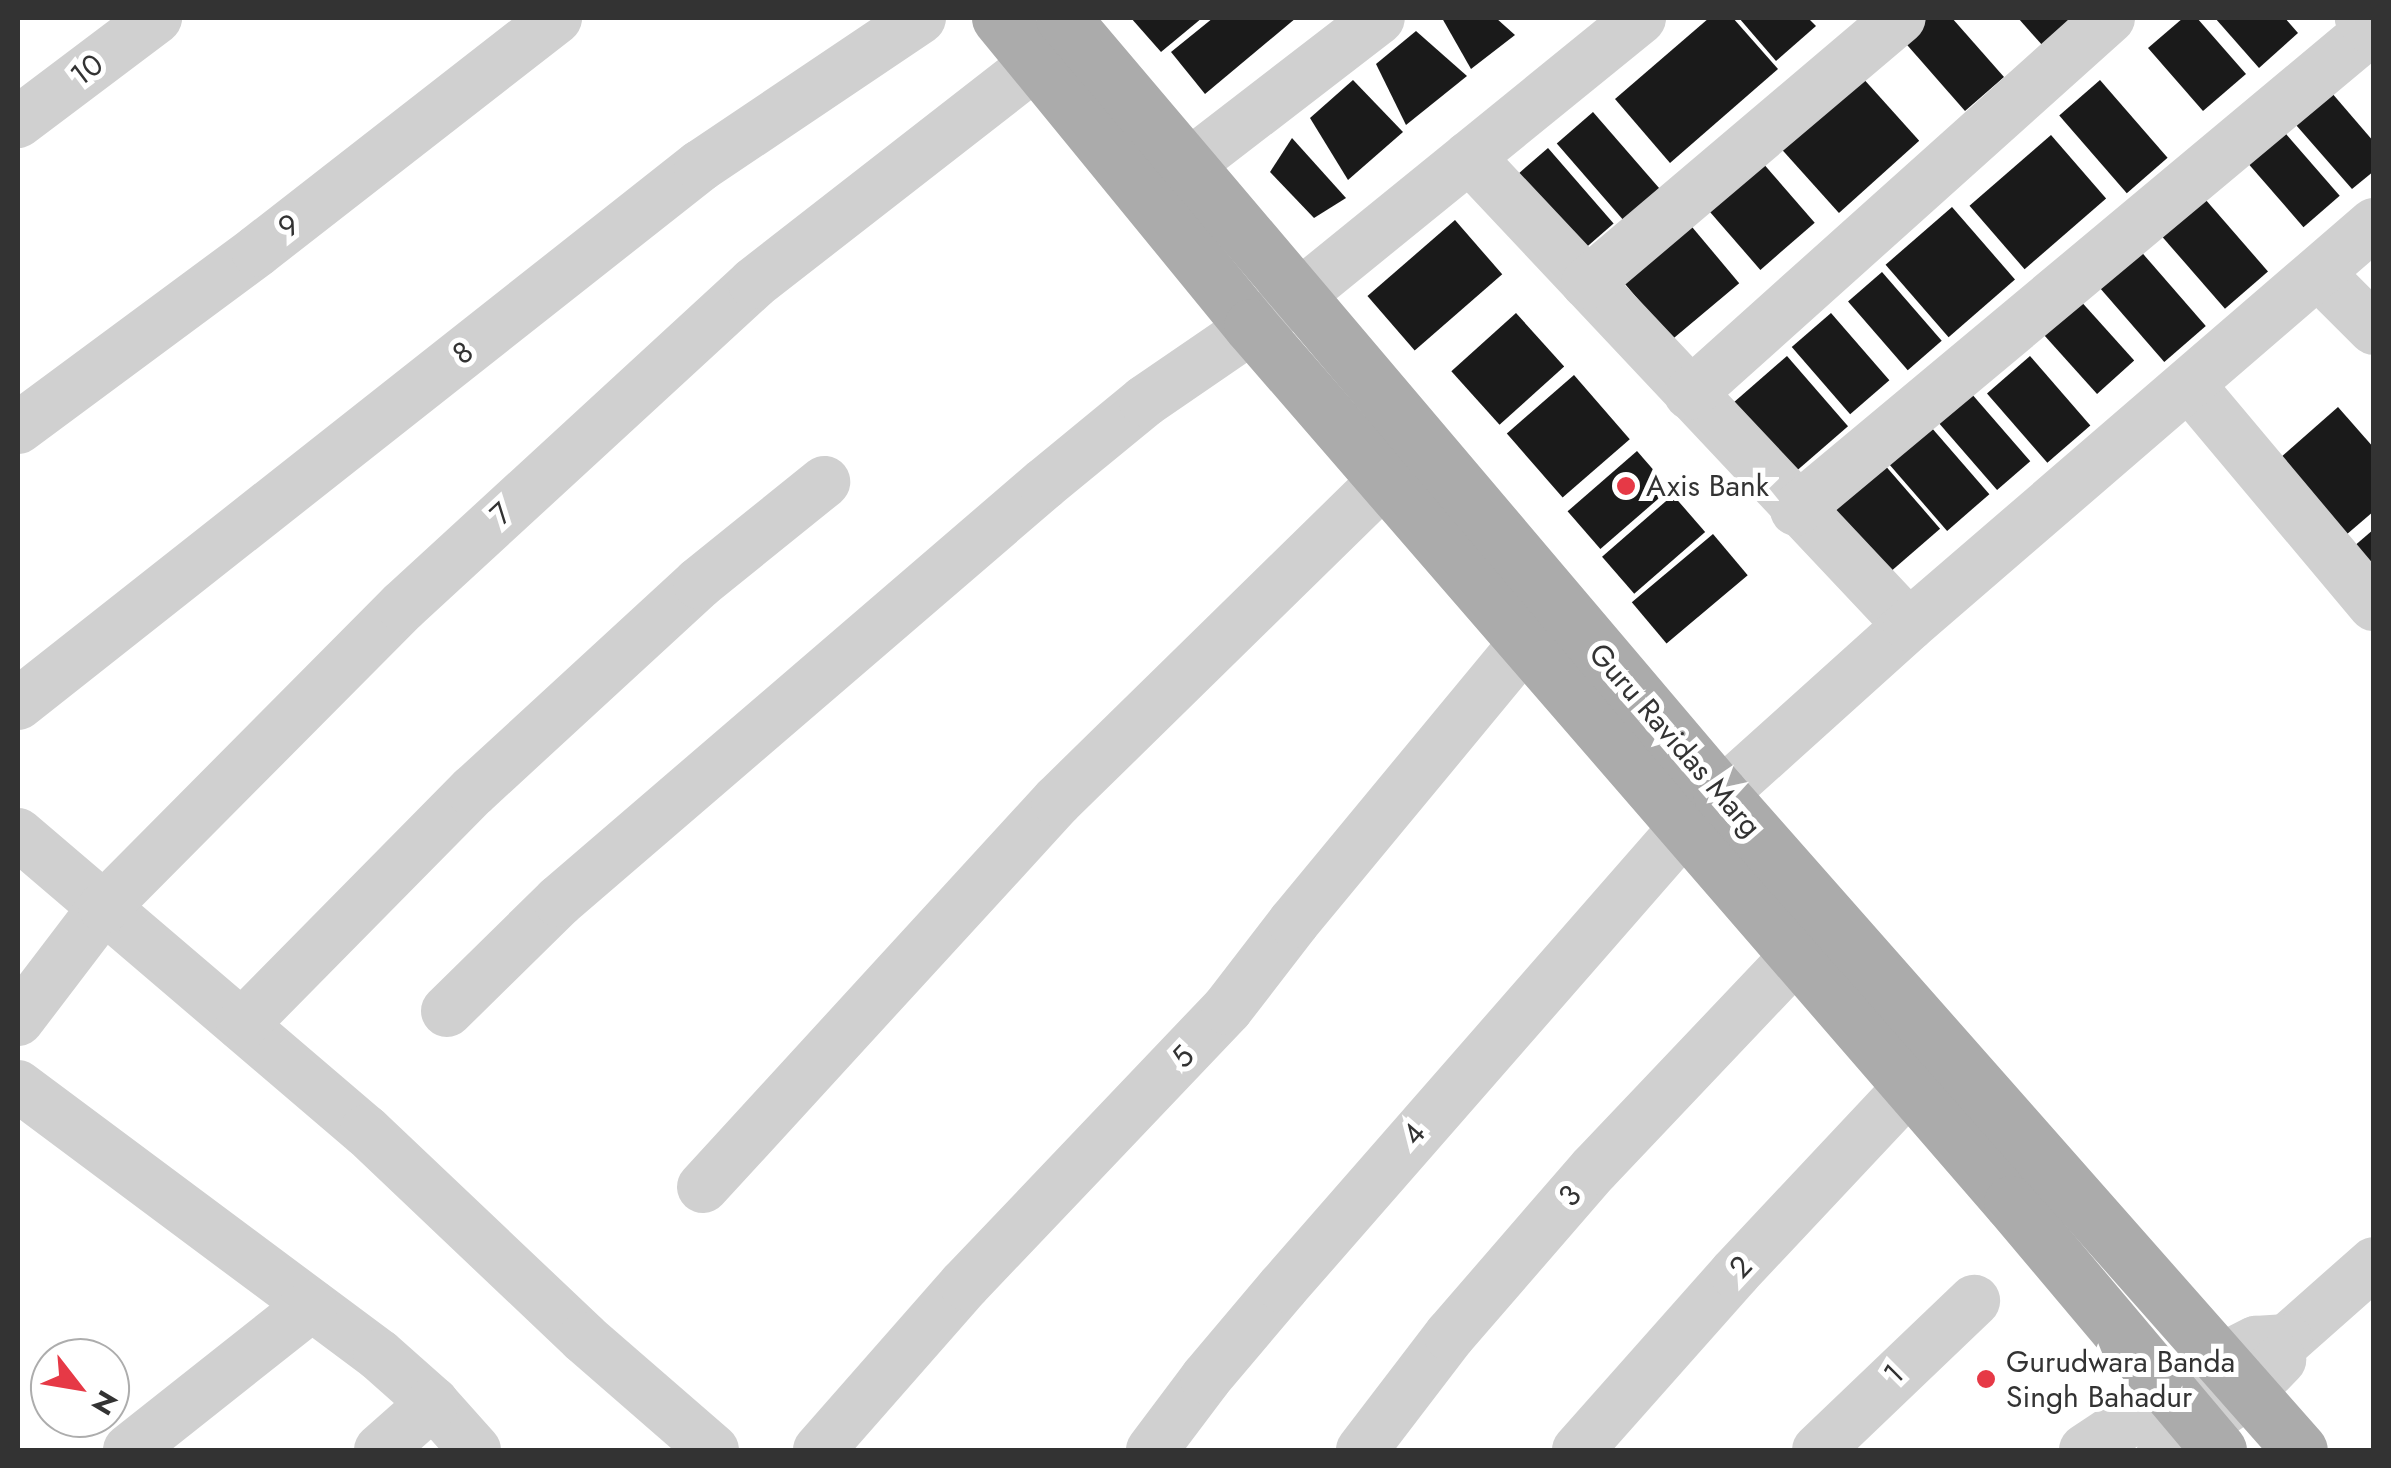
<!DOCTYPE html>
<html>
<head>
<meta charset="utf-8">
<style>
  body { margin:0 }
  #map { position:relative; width:2391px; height:1468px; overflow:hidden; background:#fff; font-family:Jost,sans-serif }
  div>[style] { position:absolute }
  .building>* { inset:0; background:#1a1a1a; transform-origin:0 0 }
  .minor>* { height:52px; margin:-26px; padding:0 26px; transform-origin:26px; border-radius:26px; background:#d0d0d0 }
  .major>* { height:55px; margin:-27.5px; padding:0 27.5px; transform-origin:27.5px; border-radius:27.5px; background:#ababab }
  .dots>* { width:28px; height:28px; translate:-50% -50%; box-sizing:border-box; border:5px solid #fff; border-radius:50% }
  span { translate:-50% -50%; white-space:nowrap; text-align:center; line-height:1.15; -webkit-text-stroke:10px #fff; paint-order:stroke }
  .street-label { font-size:30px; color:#333 }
  .poi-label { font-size:30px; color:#333 }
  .left { translate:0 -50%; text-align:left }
  .frame { position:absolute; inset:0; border:20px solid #333; pointer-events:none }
  .north { position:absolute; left:30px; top:1338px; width:100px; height:100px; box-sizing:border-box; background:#fff; border:2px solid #adadad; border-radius:50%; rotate:121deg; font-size:28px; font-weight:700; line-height:40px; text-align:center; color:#333 }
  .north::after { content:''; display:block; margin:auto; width:35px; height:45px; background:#e63946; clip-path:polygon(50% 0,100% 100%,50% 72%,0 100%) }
</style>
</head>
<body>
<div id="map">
  <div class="building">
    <i style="clip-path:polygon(1131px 18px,1202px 18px,1161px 52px)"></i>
    <i style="clip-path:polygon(1213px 18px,1296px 18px,1205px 94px,1171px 52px)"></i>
    <i style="clip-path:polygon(1442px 18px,1496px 18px,1515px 35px,1471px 69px)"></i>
    <i style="clip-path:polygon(1709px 18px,1733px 18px,1778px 69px,1670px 163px,1615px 99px)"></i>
    <i style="clip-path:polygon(1739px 18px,1808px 18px,1816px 26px,1776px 61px)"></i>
    <i style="clip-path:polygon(1925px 18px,1952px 18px,2004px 77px,1965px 111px,1901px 38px)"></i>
    <i style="clip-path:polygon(2018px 18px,2075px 18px,2043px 46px)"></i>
    <i style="clip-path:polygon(2183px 18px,2197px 18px,2246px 74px,2203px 111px,2148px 48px)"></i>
    <i style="clip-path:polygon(2215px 18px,2285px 18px,2298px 33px,2259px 68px)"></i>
    <i style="clip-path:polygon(1416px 31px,1467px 76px,1406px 125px,1376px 64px)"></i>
    <i style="left:1861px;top:76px;width:87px;height:108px;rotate:48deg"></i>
    <i style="clip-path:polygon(1353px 80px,1403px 132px,1348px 180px,1310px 118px)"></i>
    <i style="left:2100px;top:80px;width:103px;height:54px;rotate:49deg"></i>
    <i style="clip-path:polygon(2325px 85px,2374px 142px,2374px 171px,2352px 189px,2289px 117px)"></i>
    <i style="left:1593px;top:112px;width:103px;height:48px;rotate:49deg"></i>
    <i style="left:2280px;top:127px;width:91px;height:48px;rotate:49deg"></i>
    <i style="left:2051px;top:135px;width:84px;height:108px;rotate:49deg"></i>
    <i style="clip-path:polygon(1292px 138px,1346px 198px,1314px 218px,1270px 172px)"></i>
    <i style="left:1548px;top:148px;width:100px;height:43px;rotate:49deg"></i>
    <i style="left:1755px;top:154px;width:91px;height:72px;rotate:49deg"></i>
    <i style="left:2205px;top:199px;width:96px;height:57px;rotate:49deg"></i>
    <i style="left:1952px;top:207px;width:96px;height:88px;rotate:49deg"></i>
    <i style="left:1682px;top:215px;width:89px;height:88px;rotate:50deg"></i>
    <i style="left:1455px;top:220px;width:72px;height:116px;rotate:49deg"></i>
    <i style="left:2131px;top:240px;width:114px;height:55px;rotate:49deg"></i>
    <i style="left:1882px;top:272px;width:91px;height:45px;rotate:49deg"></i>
    <i style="left:2078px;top:298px;width:84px;height:50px;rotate:48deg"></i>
    <i style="left:1516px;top:313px;width:72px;height:87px;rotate:48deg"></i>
    <i style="left:1831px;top:313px;width:89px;height:52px;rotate:49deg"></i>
    <i style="left:1787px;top:356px;width:93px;height:89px;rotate:49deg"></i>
    <i style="left:2030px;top:356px;width:92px;height:57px;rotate:49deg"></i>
    <i style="left:1574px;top:375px;width:85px;height:89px;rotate:49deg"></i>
    <i style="left:1964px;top:385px;width:101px;height:44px;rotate:49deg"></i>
    <i style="clip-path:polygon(2338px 407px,2374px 448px,2374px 511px,2339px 541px,2272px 465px)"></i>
    <i style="left:1931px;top:427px;width:89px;height:56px;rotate:49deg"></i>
    <i style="left:1637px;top:451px;width:50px;height:92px;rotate:49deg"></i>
    <i style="left:1883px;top:463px;width:87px;height:78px;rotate:49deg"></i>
    <i style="left:1673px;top:495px;width:49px;height:94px;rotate:49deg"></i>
    <i style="clip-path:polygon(2374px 529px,2374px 587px,2345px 554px)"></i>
    <i style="left:1713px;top:534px;width:54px;height:106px;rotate:50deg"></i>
  </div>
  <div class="minor">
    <i style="left:18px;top:122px;width:173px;rotate:-37deg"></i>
    <i style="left:1469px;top:157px;width:642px;rotate:46.77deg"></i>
    <i style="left:1187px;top:166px;width:242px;rotate:-37.6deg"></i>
    <i style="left:2318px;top:273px;width:79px;rotate:45deg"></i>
    <i style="left:1587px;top:283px;width:410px;rotate:-40.3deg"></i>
    <i style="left:2190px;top:386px;width:286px;rotate:50deg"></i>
    <i style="left:1690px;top:394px;width:563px;rotate:-41.9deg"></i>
    <i style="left:18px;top:428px;width:297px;rotate:-36.5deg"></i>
    <i style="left:257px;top:251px;width:379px;rotate:-37.9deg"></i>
    <i style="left:1796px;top:510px;width:750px;rotate:-39.86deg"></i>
    <i style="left:2372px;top:29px;width:16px;rotate:-135deg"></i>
    <i style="left:18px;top:704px;width:869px;rotate:-38.27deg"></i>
    <i style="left:700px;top:166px;width:265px;rotate:-33.9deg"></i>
    <i style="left:18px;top:834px;width:458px;rotate:40.5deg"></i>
    <i style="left:366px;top:1131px;width:301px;rotate:43.5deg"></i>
    <i style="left:584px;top:1338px;width:171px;rotate:41deg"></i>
    <i style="left:447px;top:1011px;width:157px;rotate:-44.5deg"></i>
    <i style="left:559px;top:901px;width:640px;rotate:-40.69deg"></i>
    <i style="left:1044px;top:484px;width:131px;rotate:-39.4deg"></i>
    <i style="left:1145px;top:401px;width:184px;rotate:-34.4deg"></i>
    <i style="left:1297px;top:297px;width:442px;rotate:-39.1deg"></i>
    <i style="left:18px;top:1020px;width:142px;rotate:-52.7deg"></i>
    <i style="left:104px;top:907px;width:424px;rotate:-45.2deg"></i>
    <i style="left:403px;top:606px;width:477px;rotate:-42.6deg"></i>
    <i style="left:754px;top:283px;width:358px;rotate:-37.9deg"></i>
    <i style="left:242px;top:1025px;width:329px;rotate:-45.4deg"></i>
    <i style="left:473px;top:791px;width:307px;rotate:-42.6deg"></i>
    <i style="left:699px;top:583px;width:161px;rotate:-38.9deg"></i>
    <i style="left:18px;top:1086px;width:450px;rotate:36.7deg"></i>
    <i style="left:379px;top:1355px;width:72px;rotate:41.6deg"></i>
    <i style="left:433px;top:1403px;width:63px;rotate:48.2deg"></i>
    <i style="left:703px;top:1187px;width:524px;rotate:-47.48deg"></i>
    <i style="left:1057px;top:801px;width:460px;rotate:-44.4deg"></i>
    <i style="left:2287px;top:1340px;width:116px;rotate:-41.5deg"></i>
    <i style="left:129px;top:1450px;width:233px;rotate:-38.4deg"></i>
    <i style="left:380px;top:1450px;width:71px;rotate:-41.6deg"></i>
    <i style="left:819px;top:1450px;width:221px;rotate:-48.7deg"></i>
    <i style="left:965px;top:1284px;width:380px;rotate:-46.4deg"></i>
    <i style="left:1227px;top:1009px;width:110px;rotate:-52.4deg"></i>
    <i style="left:1294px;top:922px;width:362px;rotate:-50.4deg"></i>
    <i style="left:1152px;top:1450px;width:90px;rotate:-53.1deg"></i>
    <i style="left:1206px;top:1378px;width:119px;rotate:-49.8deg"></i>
    <i style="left:1283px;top:1287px;width:612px;rotate:-48.84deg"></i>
    <i style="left:1686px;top:826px;width:300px;rotate:-42deg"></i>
    <i style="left:1909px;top:625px;width:614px;rotate:-40.77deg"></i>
    <i style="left:1362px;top:1450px;width:145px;rotate:-52.6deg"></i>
    <i style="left:1450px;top:1335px;width:220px;rotate:-49.1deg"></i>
    <i style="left:1594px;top:1169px;width:292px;rotate:-46.5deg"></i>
    <i style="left:1578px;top:1450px;width:237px;rotate:-48.4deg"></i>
    <i style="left:1735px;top:1273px;width:254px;rotate:-46.8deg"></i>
    <i style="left:1818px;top:1450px;width:216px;rotate:-43.7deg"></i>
    <i style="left:2085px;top:1450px;width:164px;rotate:-33.6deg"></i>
    <i style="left:2222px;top:1359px;width:38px;rotate:-27deg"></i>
    <i style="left:2256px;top:1342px;width:31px;rotate:-4deg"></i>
    <i style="left:2163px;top:1450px;width:104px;rotate:-34deg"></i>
    <i style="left:2249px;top:1392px;width:45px;rotate:-45.9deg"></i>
  </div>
  <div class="major">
    <i style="left:999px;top:18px;width:398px;rotate:50.7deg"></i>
    <i style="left:1251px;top:326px;width:1160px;rotate:49.09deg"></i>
    <i style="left:2011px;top:1203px;width:323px;rotate:49.9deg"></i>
    <i style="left:1063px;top:18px;width:1016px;rotate:49.71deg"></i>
    <i style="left:1720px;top:793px;width:876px;rotate:48.56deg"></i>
  </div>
  <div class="dots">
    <i style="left:1626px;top:486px;background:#e63946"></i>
    <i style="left:1986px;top:1379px;background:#e63946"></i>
  </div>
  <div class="street-label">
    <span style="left:87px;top:70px;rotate:-37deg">10</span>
    <span style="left:289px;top:226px;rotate:-38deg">9</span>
    <span style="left:463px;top:353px;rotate:-38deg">8</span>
    <span style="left:501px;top:514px;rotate:-43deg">7</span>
    <span style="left:1675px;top:740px;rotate:49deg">Guru Ravidas Marg</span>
    <span style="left:1183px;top:1057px;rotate:-47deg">5</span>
    <span style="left:1414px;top:1134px;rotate:-49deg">4</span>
    <span style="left:1570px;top:1196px;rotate:-49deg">3</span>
    <span style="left:1741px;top:1267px;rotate:-47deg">2</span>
    <span style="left:1894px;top:1374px;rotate:-45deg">1</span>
  </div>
  <div class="poi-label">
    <span class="left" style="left:1646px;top:486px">Axis Bank</span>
    <span class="left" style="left:2006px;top:1379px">Gurudwara Banda<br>Singh Bahadur</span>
  </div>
  <div class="frame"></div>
  <div class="north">N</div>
</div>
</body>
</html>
